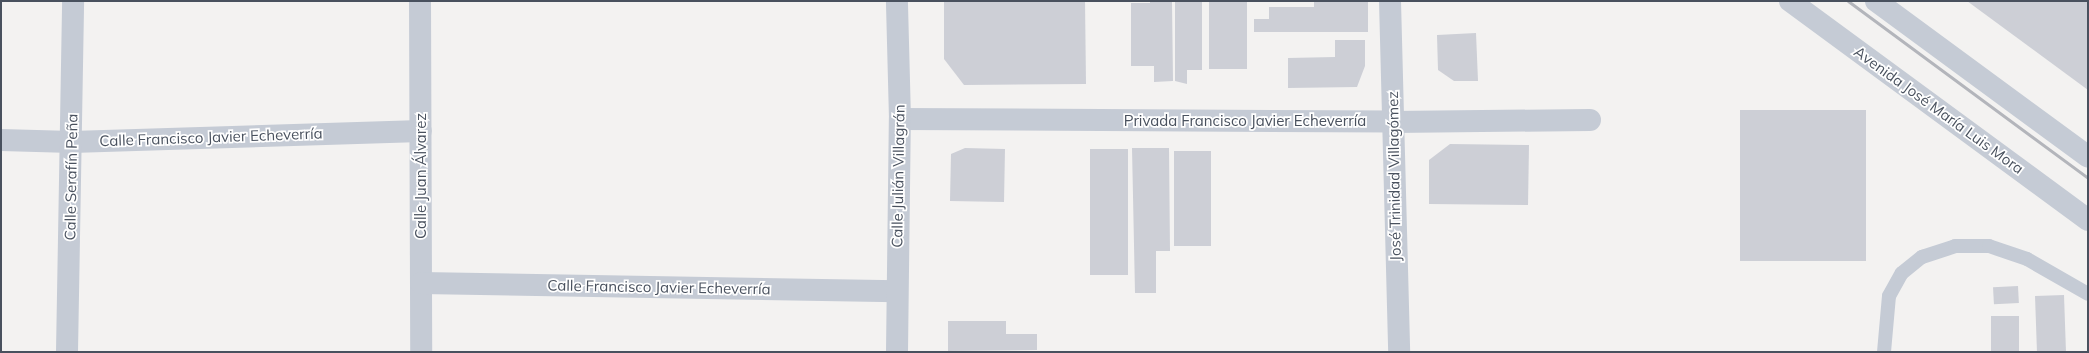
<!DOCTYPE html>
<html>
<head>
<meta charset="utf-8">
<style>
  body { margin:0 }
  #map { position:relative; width:2089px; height:353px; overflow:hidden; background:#f3f2f1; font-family:Mulish,sans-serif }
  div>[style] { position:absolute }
  .building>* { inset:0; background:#cdcfd6; transform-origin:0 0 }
  .service>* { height:14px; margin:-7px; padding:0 7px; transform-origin:7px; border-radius:7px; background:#c5cbd5 }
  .minor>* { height:22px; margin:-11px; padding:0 11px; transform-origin:11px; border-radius:11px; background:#c5cbd5 }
  .tertiary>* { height:22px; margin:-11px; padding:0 11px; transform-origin:11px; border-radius:11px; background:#c5cbd5 }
  .rail>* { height:3px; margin:-1.5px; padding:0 1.5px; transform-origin:1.5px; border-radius:1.5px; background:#b3b5bb }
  span { translate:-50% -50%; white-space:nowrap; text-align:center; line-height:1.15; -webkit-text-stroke:3.5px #fff; paint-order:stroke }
  .street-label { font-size:15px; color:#49515e }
  .frame { position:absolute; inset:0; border:2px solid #49515e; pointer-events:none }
</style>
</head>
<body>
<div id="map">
  <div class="building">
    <i style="clip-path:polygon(944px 1px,1085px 1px,1086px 84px,964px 85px,944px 59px)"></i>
    <i style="clip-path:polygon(1150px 1px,1172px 1px,1173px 81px,1154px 82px,1154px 66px,1131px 66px,1131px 3px,1150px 3px)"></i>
    <i style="clip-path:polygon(1175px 1px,1202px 1px,1202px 70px,1187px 70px,1187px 84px,1175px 81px)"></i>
    <i style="left:1209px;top:1px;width:38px;height:68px"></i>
    <i style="clip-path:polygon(1314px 1px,1368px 1px,1368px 32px,1254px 32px,1254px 19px,1269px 19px,1269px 7px,1314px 7px)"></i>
    <i style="clip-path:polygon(1967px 1px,2088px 1px,2088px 90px)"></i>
    <i style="clip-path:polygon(1476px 33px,1478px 81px,1454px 81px,1438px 70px,1437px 35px)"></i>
    <i style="clip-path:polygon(1335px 40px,1365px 40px,1365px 66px,1357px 87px,1288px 88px,1288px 58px,1335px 57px)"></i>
    <i style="left:1740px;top:110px;width:126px;height:151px"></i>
    <i style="clip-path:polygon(1450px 144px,1529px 145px,1528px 205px,1429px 204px,1429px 160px)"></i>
    <i style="clip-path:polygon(965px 148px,1005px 149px,1004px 202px,950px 201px,951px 154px)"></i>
    <i style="clip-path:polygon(1132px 148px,1169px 148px,1170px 251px,1156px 251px,1156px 293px,1135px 293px)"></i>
    <i style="left:1090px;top:149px;width:38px;height:126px"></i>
    <i style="left:1174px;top:151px;width:37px;height:95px"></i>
    <i style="left:2018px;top:286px;width:17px;height:25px;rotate:87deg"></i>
    <i style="left:2064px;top:295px;width:57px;height:29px;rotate:88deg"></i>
    <i style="left:1991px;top:316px;width:28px;height:36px"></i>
    <i style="clip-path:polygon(948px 321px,1006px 321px,1006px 334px,1037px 334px,1037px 350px,948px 351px)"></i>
  </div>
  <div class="service">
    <i style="left:1884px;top:352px;width:56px;rotate:-84.9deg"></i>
    <i style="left:1889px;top:296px;width:26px;rotate:-61deg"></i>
    <i style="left:1902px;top:273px;width:26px;rotate:-39deg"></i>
    <i style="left:1922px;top:257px;width:35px;rotate:-18deg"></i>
    <i style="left:1955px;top:246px;width:34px"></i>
    <i style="left:1989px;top:246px;width:40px;rotate:18.9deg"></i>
    <i style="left:2027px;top:259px;width:70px;rotate:29.8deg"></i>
  </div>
  <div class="minor">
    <i style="left:420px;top:1px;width:351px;rotate:89.8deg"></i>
    <i style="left:1390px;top:1px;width:351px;rotate:88.5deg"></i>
    <i style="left:900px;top:119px;width:493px;rotate:0.3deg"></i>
    <i style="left:1393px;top:122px;width:197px;rotate:-0.6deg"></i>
    <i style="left:1px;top:140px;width:71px;rotate:1.6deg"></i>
    <i style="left:72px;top:142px;width:349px;rotate:-1.8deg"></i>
    <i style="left:421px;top:283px;width:476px;rotate:1deg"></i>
    <i style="left:67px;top:352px;width:351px;rotate:-89deg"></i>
  </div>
  <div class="tertiary">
    <i style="left:1790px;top:1px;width:370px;rotate:36.3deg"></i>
    <i style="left:1876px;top:1px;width:263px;rotate:36.3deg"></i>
    <i style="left:897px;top:352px;width:233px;rotate:-89.3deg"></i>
    <i style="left:900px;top:119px;width:118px;rotate:-91.5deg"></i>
  </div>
  <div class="rail">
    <i style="left:1848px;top:1px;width:298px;rotate:36.4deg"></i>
  </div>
  <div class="street-label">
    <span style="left:1939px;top:110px;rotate:36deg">Avenida José María Luis Mora</span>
    <span style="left:1245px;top:121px">Privada Francisco Javier Echeverría</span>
    <span style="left:211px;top:137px;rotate:-2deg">Calle Francisco Javier Echeverría</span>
    <span style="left:421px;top:176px;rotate:-90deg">Calle Juan Álvarez</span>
    <span style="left:898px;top:176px;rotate:-89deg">Calle Julián Villagrán</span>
    <span style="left:1394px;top:176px;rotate:-91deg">José Trinidad Villagómez</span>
    <span style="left:71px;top:177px;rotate:-89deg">Calle Serafín Peña</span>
    <span style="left:659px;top:287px;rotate:1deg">Calle Francisco Javier Echeverría</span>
  </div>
  <div class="frame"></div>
</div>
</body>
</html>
